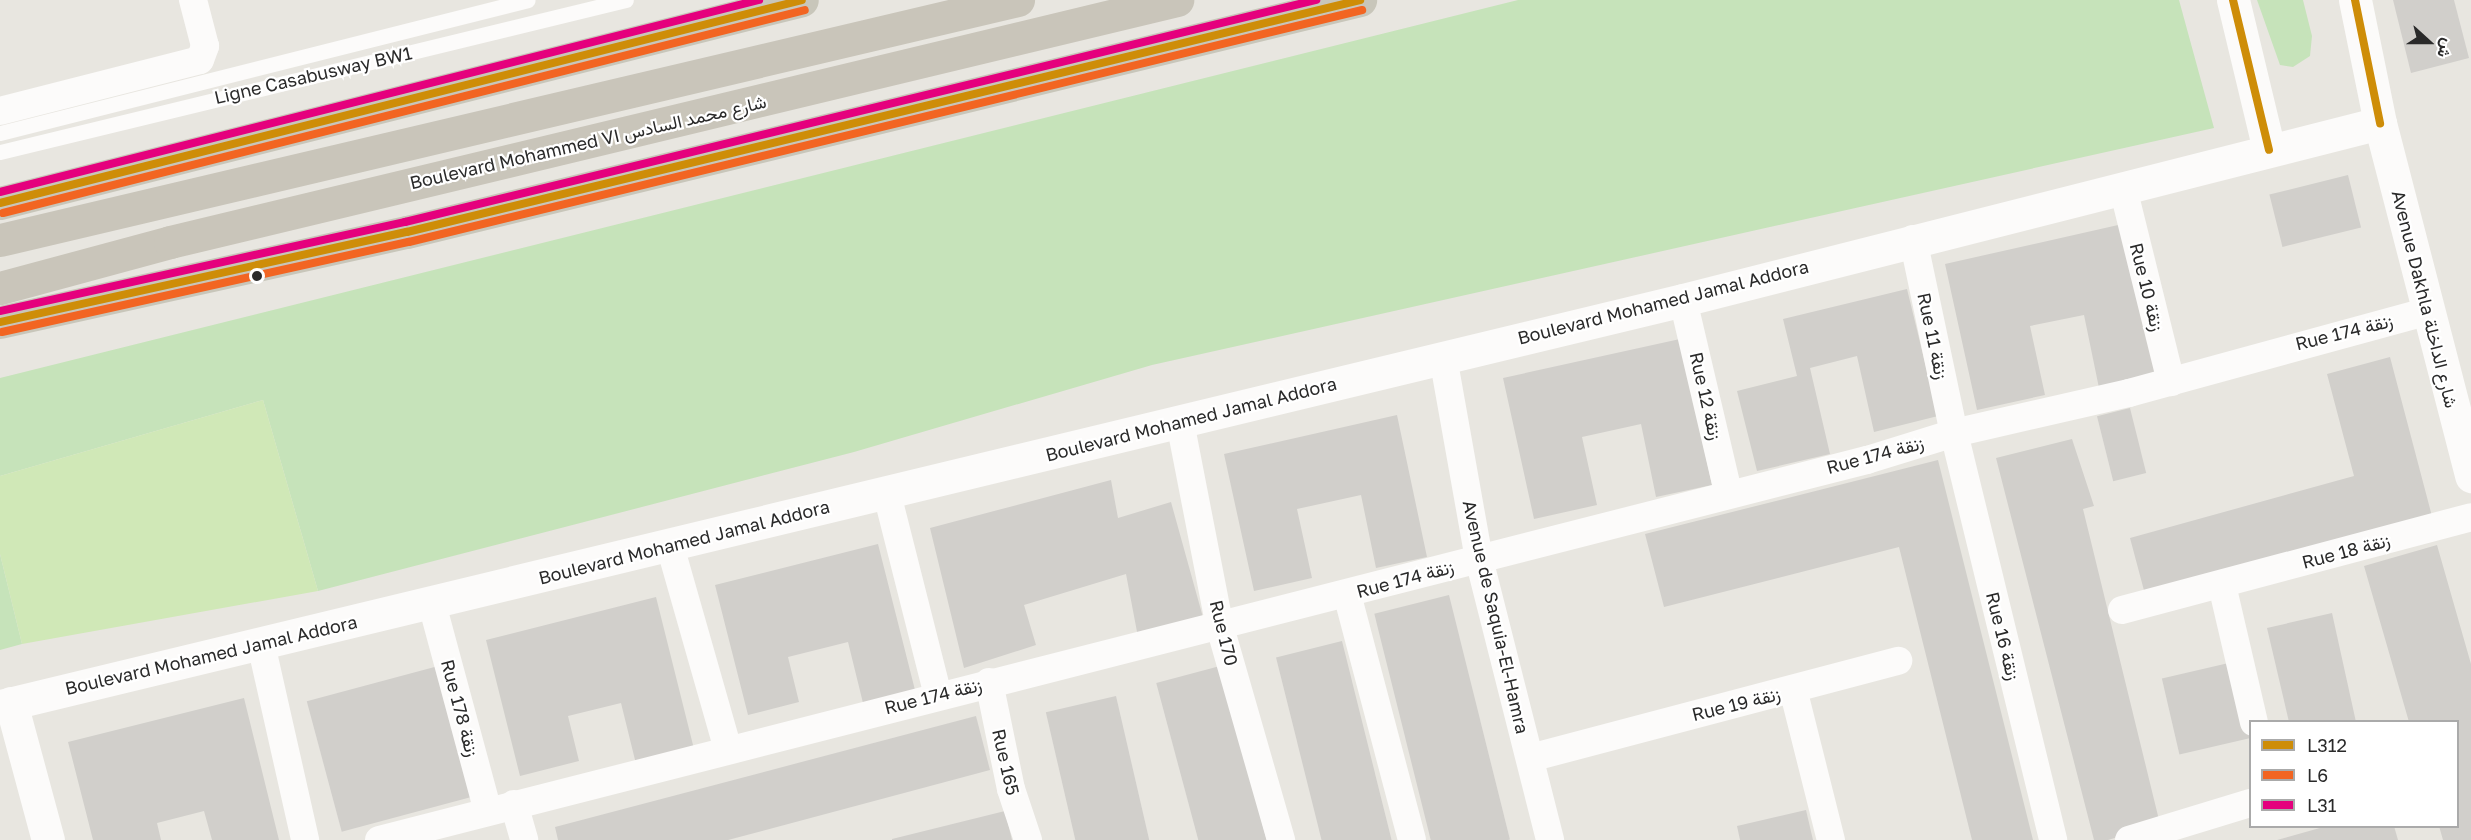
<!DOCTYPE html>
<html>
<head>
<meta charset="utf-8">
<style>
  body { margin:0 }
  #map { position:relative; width:2471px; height:840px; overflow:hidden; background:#e8e6e0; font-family:"Golos Text",Vazirmatn,sans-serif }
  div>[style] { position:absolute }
  .green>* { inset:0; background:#c6e3ba }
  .pitch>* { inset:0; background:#d0e8b7 }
  .building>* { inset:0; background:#d1cfcb; transform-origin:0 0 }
  .service>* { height:15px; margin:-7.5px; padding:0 7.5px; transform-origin:7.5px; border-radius:7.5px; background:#fcfbfa }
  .minor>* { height:28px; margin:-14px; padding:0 14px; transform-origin:14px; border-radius:14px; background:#fcfbfa }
  .tertiary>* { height:33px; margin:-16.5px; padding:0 16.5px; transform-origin:16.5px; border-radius:16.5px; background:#fcfbfa }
  .primary>* { height:33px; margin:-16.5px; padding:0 16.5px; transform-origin:16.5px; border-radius:16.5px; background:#c8c6ba }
  .trunk>* { height:33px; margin:-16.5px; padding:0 16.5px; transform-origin:16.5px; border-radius:16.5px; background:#c9c5ba }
  .bus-1>* { height:8px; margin:-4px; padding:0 4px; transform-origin:4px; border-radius:4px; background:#ce8d08 }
  .bus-2>* { height:8px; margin:-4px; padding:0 4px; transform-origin:4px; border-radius:4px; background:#f26522 }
  .bus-3>* { height:8px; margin:-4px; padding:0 4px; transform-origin:4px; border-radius:4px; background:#e5007d }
  .dots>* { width:16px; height:16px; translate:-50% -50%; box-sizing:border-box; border:3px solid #fff; border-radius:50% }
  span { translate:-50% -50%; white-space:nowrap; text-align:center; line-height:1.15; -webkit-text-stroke:4.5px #fff; paint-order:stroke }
  .street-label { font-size:18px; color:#2a2a2a }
  .legend { position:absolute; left:2249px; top:720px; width:210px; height:108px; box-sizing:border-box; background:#fff; border:2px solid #aaa; margin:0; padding:8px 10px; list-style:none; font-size:18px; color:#2a2a2a }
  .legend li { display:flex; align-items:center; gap:12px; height:30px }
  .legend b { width:30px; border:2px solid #aaa }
  .north { position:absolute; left:2399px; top:12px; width:60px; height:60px; -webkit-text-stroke:4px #fff; paint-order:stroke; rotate:111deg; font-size:16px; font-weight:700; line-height:24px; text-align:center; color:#2a2a2a }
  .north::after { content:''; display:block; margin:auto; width:21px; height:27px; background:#2a2a2a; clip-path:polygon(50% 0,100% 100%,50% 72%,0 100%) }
</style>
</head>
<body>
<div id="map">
  <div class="green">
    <i style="clip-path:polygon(1518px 0,2179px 0,2214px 128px,1152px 365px,854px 452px,318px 591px,263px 400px,0 476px,0 378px)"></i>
    <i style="clip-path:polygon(2257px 0,2303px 0,2312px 36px,2310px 56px,2293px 67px,2280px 65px)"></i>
    <i style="clip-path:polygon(0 554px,22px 644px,0 650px)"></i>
  </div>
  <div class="pitch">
    <i style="clip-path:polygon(263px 400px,318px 591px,22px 644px,0 554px,0 476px)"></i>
  </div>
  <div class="building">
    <i style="clip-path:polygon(2393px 0,2454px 0,2469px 58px,2411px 73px)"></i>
    <i style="left:2348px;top:175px;width:54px;height:81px;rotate:76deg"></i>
    <i style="clip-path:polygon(2127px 223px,2160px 374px,2099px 388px,2084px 315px,2030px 326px,2045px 395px,1977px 410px,1945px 264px)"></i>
    <i style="clip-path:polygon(1907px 289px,1938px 416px,1874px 432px,1857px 356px,1810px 368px,1830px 454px,1757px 471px,1737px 391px,1797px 376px,1783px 319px)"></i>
    <i style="clip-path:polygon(1680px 339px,1712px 485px,1656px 497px,1641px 424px,1582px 437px,1597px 505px,1534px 519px,1503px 378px)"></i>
    <i style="clip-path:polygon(2390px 357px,2433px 520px,2146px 598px,2130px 538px,2354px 476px,2327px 374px)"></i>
    <i style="left:2130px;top:408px;width:67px;height:34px;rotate:76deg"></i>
    <i style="clip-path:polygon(1397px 415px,1427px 557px,1376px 568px,1361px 495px,1297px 509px,1312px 578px,1254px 591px,1224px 454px)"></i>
    <i style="clip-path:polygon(2072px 439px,2094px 506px,2083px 509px,2160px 824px,2108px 840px,2094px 840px,1996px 458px)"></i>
    <i style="clip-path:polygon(1938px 460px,2033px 840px,1972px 840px,1899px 547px,1664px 607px,1645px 534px)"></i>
    <i style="clip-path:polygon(1111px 480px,1118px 518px,1171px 502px,1204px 621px,1138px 637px,1126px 574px,1024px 605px,1036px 645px,964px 668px,930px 528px)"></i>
    <i style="clip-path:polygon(878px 544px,915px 690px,863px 703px,848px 642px,788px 657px,799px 702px,748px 715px,715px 585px)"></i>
    <i style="clip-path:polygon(2437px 545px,2471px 664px,2471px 840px,2443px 840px,2439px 826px,2458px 826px,2458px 722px,2409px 722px,2364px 566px)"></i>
    <i style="left:1449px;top:595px;width:252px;height:77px;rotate:76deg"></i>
    <i style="clip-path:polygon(656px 597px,694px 749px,636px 764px,621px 703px,568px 716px,579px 761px,520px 776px,486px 640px)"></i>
    <i style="clip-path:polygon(2332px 613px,2356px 722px,2289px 722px,2267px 628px)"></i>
    <i style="left:1342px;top:641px;width:205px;height:68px;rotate:76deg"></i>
    <i style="left:2233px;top:662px;width:78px;height:73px;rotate:77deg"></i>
    <i style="left:442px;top:665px;width:135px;height:140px;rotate:75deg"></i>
    <i style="left:1220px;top:666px;width:180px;height:66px;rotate:75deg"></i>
    <i style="left:1116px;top:696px;width:148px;height:72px;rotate:77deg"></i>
    <i style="clip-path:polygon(244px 698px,279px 840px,212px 840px,204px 811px,157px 823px,161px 840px,93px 840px,68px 742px)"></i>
    <i style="clip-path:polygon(976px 716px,990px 770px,728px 840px,558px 840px,555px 827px)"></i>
    <i style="clip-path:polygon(1806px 810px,1813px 840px,1740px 840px,1737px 826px)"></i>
    <i style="clip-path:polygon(1005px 811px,1012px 840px,892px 840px,892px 839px)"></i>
    <i style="clip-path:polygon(2327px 826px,2394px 826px,2398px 840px,2277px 840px)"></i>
  </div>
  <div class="service">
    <i style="left:0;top:133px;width:544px;rotate:-14.14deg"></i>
    <i style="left:0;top:152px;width:644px;rotate:-13.65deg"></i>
  </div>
  <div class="minor">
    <i style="left:0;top:111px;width:206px;rotate:-14.3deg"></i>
    <i style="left:200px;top:60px;width:15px;rotate:-70deg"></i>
    <i style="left:205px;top:46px;width:48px;rotate:-104.6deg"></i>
    <i style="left:2124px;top:192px;width:196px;rotate:76.1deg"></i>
    <i style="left:1913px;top:239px;width:198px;rotate:78.1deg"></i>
    <i style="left:1954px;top:433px;width:419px;rotate:76.3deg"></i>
    <i style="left:1683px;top:300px;width:197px;rotate:76.8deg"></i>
    <i style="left:1443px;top:357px;width:205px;rotate:79.9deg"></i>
    <i style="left:1479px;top:559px;width:290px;rotate:75.8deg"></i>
    <i style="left:1180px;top:422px;width:209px;rotate:79deg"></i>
    <i style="left:1220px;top:627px;width:222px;rotate:74deg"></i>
    <i style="left:887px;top:494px;width:207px;rotate:75.8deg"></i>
    <i style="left:670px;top:546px;width:211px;rotate:74.1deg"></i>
    <i style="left:2222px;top:585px;width:141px;rotate:76.9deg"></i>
    <i style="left:1347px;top:594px;width:254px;rotate:75.2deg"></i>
    <i style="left:432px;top:604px;width:215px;rotate:74.9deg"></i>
    <i style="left:2122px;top:610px;width:361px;rotate:-14.9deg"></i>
    <i style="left:261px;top:644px;width:201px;rotate:77.3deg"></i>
    <i style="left:989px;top:682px;width:109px;rotate:78.4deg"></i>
    <i style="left:1011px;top:789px;width:54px;rotate:71.6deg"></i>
    <i style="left:1793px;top:689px;width:156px;rotate:75.9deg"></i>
    <i style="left:1530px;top:758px;width:381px;rotate:-14.8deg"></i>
    <i style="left:514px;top:804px;width:37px;rotate:74deg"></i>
    <i style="left:379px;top:840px;width:1536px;rotate:-14.33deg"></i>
    <i style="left:1867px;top:460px;width:91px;rotate:-17.2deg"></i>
    <i style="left:1954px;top:433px;width:180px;rotate:-12.9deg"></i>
    <i style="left:2129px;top:393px;width:310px;rotate:-15.3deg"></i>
    <i style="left:2129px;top:840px;width:127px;rotate:-17deg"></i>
  </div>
  <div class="tertiary">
    <i style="left:2233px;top:0;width:154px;rotate:76.5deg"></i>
    <i style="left:2355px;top:0;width:126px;rotate:78.5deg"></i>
    <i style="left:2380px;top:123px;width:365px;rotate:75.5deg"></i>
    <i style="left:11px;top:703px;width:142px;rotate:74.9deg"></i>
    <i style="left:0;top:706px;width:1731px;rotate:-13.56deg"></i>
    <i style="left:1683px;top:300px;width:719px;rotate:-14.25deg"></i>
  </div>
  <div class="primary">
    <i style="left:0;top:203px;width:827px;rotate:-14.2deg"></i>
    <i style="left:0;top:322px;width:417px;rotate:-12.5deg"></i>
    <i style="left:407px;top:232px;width:981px;rotate:-13.68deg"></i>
  </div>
  <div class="trunk">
    <i style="left:0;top:240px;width:1046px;rotate:-13.27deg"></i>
    <i style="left:0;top:288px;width:176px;rotate:-15.1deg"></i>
    <i style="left:170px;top:242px;width:1036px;rotate:-13.51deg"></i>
  </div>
  <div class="bus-1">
    <i style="left:2233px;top:0;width:154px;rotate:76.5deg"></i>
    <i style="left:2355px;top:0;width:126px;rotate:78.5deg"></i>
    <i style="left:0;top:203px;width:827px;rotate:-14.2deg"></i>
    <i style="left:0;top:322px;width:417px;rotate:-12.5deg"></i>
    <i style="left:407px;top:232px;width:981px;rotate:-13.68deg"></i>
  </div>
  <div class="bus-2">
    <i style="left:3px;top:213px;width:827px;rotate:-14.2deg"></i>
    <i style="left:2px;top:332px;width:417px;rotate:-12.5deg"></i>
    <i style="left:409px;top:242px;width:981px;rotate:-13.68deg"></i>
  </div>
  <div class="bus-3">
    <i style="left:0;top:192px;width:783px;rotate:-14.2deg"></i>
    <i style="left:0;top:311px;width:415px;rotate:-12.4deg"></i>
    <i style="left:405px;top:222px;width:938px;rotate:-13.7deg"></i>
  </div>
  <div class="dots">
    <i style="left:257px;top:276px;background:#2a2a2a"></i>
  </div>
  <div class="street-label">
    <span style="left:313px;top:75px;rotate:-13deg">Ligne Casabusway BW1</span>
    <span style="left:588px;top:142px;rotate:-13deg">Boulevard Mohammed VI شارع محمد السادس</span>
    <span style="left:2147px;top:287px;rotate:76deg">Rue 10 زنقة</span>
    <span style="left:2425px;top:299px;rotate:76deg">Avenue Dakhla شارع الداخلة</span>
    <span style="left:1663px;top:302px;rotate:-14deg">Boulevard Mohamed Jamal Addora</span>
    <span style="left:2344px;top:332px;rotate:-14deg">Rue 174 زنقة</span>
    <span style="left:1933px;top:336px;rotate:78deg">Rue 11 زنقة</span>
    <span style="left:1706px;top:396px;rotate:77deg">Rue 12 زنقة</span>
    <span style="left:1191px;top:419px;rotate:-14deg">Boulevard Mohamed Jamal Addora</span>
    <span style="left:1875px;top:455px;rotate:-15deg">Rue 174 زنقة</span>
    <span style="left:684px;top:542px;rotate:-14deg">Boulevard Mohamed Jamal Addora</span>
    <span style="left:2346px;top:551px;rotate:-15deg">Rue 18 زنقة</span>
    <span style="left:1405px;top:579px;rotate:-15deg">Rue 174 زنقة</span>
    <span style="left:1496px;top:617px;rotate:77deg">Avenue de Saquia-El-Hamra</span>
    <span style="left:1224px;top:633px;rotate:76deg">Rue 170</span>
    <span style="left:2003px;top:636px;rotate:76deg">Rue 16 زنقة</span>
    <span style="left:211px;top:655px;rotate:-13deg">Boulevard Mohamed Jamal Addora</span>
    <span style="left:933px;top:696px;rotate:-14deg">Rue 174 زنقة</span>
    <span style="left:1736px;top:704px;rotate:-14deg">Rue 19 زنقة</span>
    <span style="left:460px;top:708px;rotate:75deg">Rue 178 زنقة</span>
    <span style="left:1006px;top:762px;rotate:77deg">Rue 165</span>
  </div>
  <ul class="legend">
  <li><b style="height:8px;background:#ce8d08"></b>L312</li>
  <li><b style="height:8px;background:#f26522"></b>L6</li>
  <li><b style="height:8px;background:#e5007d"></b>L31</li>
  </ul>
  <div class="north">ش</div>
</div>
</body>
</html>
